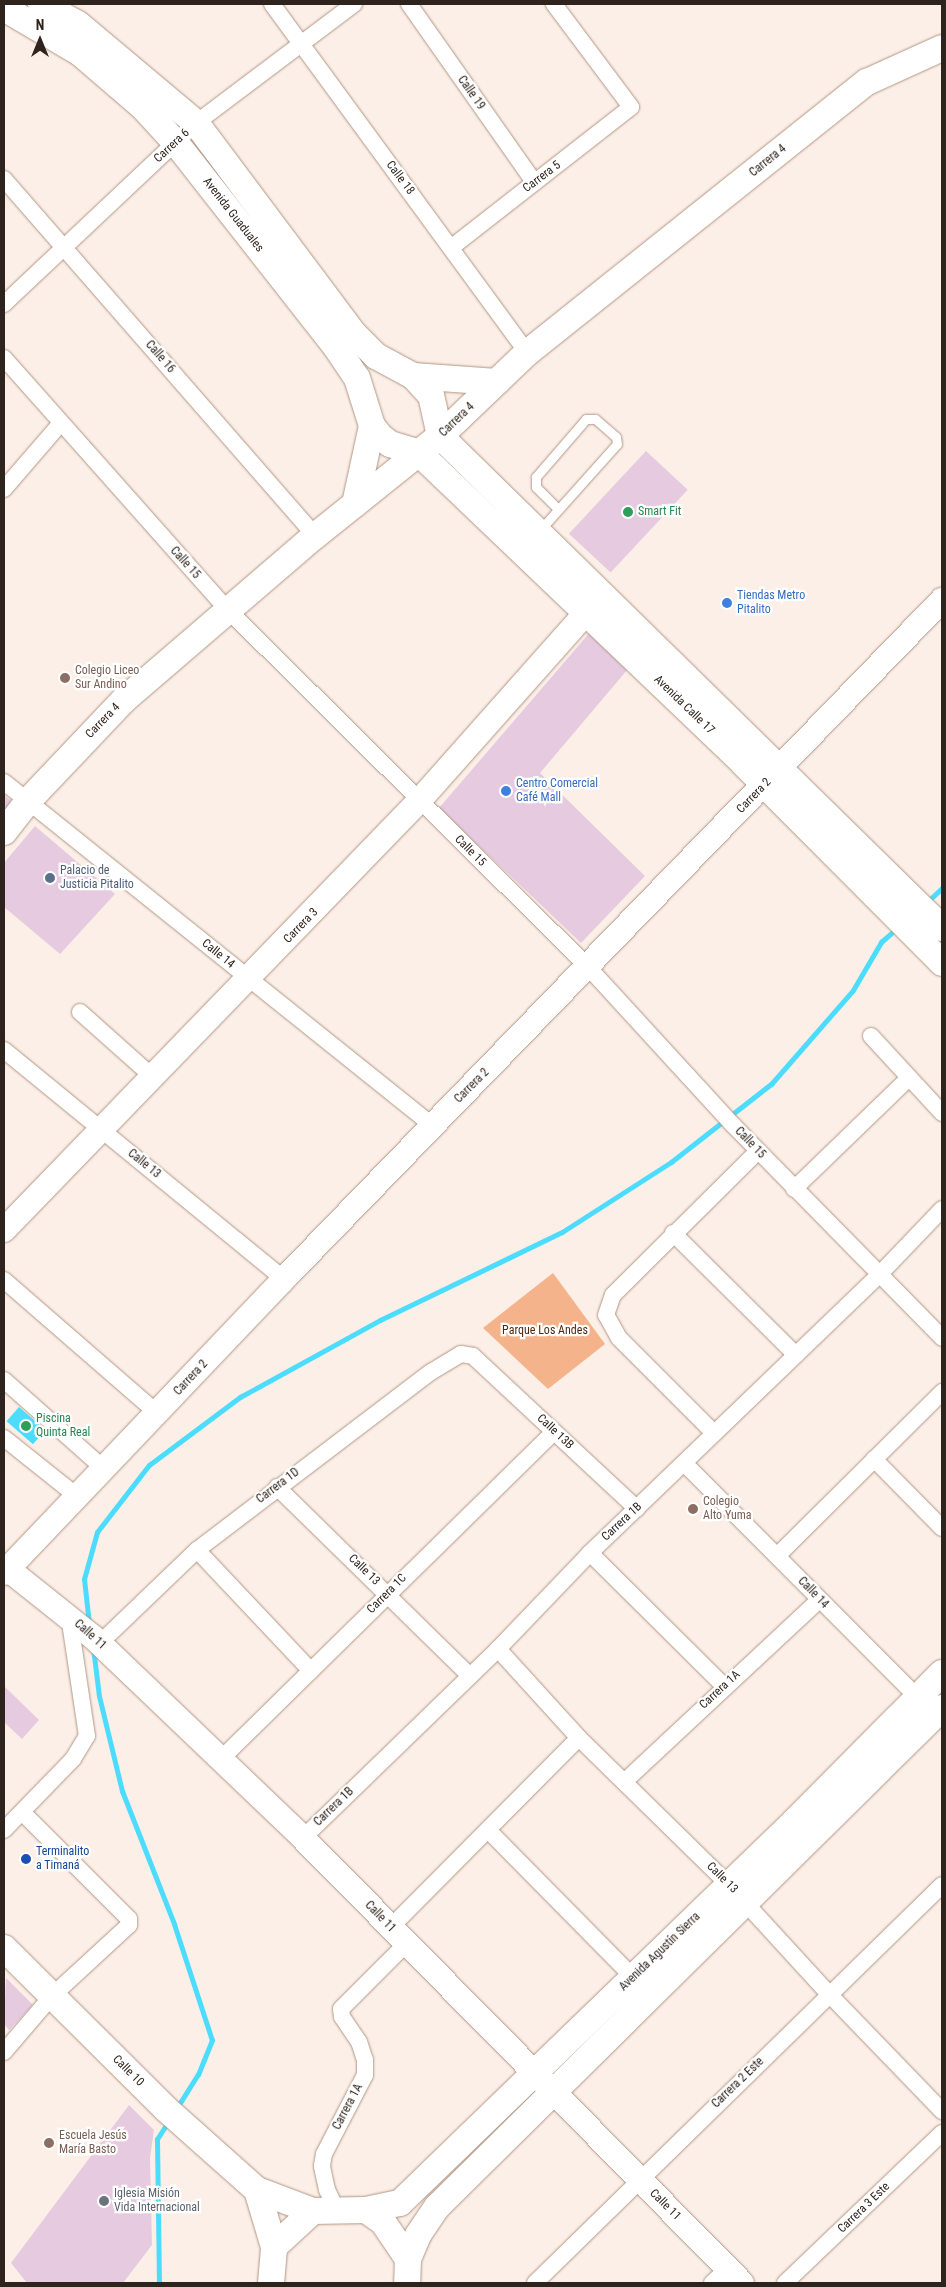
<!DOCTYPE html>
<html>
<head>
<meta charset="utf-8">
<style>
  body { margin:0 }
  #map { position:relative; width:946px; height:2287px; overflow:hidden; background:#fbefe7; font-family:"Roboto Condensed",sans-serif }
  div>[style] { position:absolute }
  .green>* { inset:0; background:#f4b38a }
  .water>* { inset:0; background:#4cdcfd; transform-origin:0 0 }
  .stream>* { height:5px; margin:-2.5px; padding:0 2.5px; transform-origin:2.5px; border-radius:2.5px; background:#4cdcfd }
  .building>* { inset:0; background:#e6cbe0; transform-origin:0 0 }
  .roads { filter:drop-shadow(0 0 1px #b29684) drop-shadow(0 0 1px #b29684) }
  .service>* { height:9px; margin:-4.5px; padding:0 4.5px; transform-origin:4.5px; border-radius:4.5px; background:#fff }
  .minor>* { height:16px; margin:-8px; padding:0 8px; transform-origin:8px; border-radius:8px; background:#fff }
  .secondary>* { height:24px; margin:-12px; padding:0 12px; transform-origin:12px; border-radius:12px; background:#fff }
  .primary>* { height:26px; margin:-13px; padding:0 13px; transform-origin:13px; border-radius:13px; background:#fff }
  .dots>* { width:14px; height:14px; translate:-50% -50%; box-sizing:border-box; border:2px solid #fff; border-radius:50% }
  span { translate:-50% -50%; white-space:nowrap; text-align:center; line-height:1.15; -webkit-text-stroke:4.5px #fff; paint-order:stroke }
  .street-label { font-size:12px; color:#2f241d }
  .leisure-label { font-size:12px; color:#27864d }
  .left { translate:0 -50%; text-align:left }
  .shop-label { font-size:12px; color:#366cbe }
  .education-label { font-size:12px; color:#785e54 }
  .service-label { font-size:12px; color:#4e5e75 }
  .park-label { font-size:12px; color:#4c2910 }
  .transit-label { font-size:12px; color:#164399 }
  .worship-label { font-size:12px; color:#5b616d }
  .frame { position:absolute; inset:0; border:5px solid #2f241d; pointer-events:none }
  .north { position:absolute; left:15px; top:15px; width:50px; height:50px; -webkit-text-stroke:4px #fff; paint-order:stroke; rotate:0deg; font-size:14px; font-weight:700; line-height:20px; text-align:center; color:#2f241d }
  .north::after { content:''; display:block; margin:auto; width:18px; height:22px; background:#2f241d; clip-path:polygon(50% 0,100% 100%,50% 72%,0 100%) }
</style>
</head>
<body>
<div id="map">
  <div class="green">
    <i style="clip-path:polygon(553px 1273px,605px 1344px,548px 1389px,483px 1328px)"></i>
  </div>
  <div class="water">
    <i style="left:19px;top:1407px;width:35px;height:19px;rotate:41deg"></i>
  </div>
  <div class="stream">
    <i style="left:927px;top:902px;width:21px;rotate:-43deg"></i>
    <i style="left:89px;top:1624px;width:45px;rotate:-96.3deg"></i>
    <i style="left:84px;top:1579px;width:49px;rotate:-74.5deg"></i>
    <i style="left:97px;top:1532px;width:85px;rotate:-52.2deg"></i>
    <i style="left:149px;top:1465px;width:114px;rotate:-36.8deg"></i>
    <i style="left:240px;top:1397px;width:160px;rotate:-28.8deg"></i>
    <i style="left:380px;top:1320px;width:202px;rotate:-25.8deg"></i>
    <i style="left:562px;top:1232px;width:130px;rotate:-32.7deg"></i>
    <i style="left:671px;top:1162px;width:128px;rotate:-38deg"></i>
    <i style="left:772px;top:1083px;width:123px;rotate:-48.9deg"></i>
    <i style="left:853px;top:990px;width:56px;rotate:-59.7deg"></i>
    <i style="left:881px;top:942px;width:20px;rotate:-41deg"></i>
    <i style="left:93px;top:1648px;width:48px;rotate:82.9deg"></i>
    <i style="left:99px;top:1696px;width:98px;rotate:76.4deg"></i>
    <i style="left:122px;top:1791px;width:143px;rotate:68.6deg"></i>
    <i style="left:174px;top:1924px;width:122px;rotate:71.9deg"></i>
    <i style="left:212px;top:2040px;width:37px;rotate:112deg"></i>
    <i style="left:198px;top:2074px;width:40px;rotate:122deg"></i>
    <i style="left:159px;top:2283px;width:144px;rotate:-90.8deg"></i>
    <i style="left:157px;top:2139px;width:20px;rotate:-57deg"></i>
  </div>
  <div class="building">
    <i style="left:646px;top:451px;width:57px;height:113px;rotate:43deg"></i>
    <i style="clip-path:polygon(591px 631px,628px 669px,540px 773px,645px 876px,581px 943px,439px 808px)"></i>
    <i style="clip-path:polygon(4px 795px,12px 802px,4px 813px)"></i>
    <i style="clip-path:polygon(35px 826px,115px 894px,60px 954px,4px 907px,4px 863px)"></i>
    <i style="clip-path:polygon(4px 1686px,39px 1720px,22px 1739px,4px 1722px)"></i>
    <i style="clip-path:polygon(6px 1978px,33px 2005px,9px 2030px,4px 2024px)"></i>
    <i style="clip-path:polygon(129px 2105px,154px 2130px,150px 2158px,152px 2245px,123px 2283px,27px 2283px,11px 2263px)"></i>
  </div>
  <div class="roads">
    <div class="service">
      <i style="left:540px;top:530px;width:115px;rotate:-48.2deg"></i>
      <i style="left:617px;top:444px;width:7px;rotate:-98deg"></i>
      <i style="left:616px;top:437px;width:28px;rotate:-139deg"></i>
      <i style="left:595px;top:419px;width:9px;rotate:180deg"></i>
      <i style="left:586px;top:419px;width:77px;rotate:130.8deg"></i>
      <i style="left:536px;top:477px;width:10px;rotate:90deg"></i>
      <i style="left:536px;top:487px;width:31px;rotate:45deg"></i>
    </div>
    <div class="minor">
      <i style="left:272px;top:4px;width:432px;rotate:53.8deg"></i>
      <i style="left:409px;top:4px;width:218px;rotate:54.9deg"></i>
      <i style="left:4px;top:179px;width:473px;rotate:48.9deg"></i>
      <i style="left:452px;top:247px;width:227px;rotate:-38deg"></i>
      <i style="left:631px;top:107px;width:129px;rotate:-126.8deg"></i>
      <i style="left:4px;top:304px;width:264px;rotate:-43.3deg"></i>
      <i style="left:196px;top:123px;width:198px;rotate:-37deg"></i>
      <i style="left:4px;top:358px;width:337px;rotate:48.4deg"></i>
      <i style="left:228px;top:610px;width:508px;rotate:44.76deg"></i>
      <i style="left:589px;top:968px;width:212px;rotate:47.5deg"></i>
      <i style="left:732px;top:1124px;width:300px;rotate:45.5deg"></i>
      <i style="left:4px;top:489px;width:87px;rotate:-49.2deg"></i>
      <i style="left:4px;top:782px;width:550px;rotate:38.72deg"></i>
      <i style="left:80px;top:1012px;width:99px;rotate:41.7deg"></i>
      <i style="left:871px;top:1036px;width:105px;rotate:47.3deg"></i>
      <i style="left:4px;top:1050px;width:362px;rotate:39.3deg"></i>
      <i style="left:794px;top:1189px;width:160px;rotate:-44deg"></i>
      <i style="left:673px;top:1233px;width:173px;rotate:44.8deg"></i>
      <i style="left:4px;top:1280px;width:204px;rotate:41deg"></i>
      <i style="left:4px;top:1380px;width:132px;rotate:41.6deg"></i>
      <i style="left:714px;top:1433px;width:134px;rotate:-135deg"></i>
      <i style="left:619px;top:1338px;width:26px;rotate:-119deg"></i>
      <i style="left:606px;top:1315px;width:21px;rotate:-71deg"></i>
      <i style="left:613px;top:1295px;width:204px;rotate:-44.8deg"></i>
      <i style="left:4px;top:1438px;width:93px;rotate:38.5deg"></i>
      <i style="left:874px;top:1459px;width:97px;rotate:45.4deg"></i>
      <i style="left:684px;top:1463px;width:339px;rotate:45.1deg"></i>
      <i style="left:277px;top:1487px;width:270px;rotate:44.4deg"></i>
      <i style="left:197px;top:1550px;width:166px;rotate:46.7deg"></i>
      <i style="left:590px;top:1553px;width:189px;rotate:44.8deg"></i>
      <i style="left:777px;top:1556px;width:233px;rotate:-44.8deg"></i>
      <i style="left:100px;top:1643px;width:134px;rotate:-43.8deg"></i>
      <i style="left:197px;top:1550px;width:294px;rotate:-37.3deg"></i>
      <i style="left:431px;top:1372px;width:35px;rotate:-31deg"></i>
      <i style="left:461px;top:1354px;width:12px;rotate:9deg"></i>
      <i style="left:473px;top:1356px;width:224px;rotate:43deg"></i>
      <i style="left:498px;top:1649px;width:120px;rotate:47.7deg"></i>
      <i style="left:579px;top:1738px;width:210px;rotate:44.4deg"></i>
      <i style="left:729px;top:1885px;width:148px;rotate:47.5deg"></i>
      <i style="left:829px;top:1994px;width:163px;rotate:46deg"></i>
      <i style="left:221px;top:1759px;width:467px;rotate:-44.5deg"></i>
      <i style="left:624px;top:1782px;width:267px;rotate:-43deg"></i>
      <i style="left:4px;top:1830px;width:99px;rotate:-45.8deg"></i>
      <i style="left:73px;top:1759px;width:27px;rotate:-59deg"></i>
      <i style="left:87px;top:1736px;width:121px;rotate:-98.5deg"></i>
      <i style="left:488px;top:1830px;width:206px;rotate:45.4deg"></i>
      <i style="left:303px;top:1838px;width:272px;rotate:-44.1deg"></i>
      <i style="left:498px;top:1649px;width:133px;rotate:-46.2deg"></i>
      <i style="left:590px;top:1553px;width:401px;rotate:-43.9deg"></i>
      <i style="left:879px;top:1275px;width:91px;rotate:-46.3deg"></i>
      <i style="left:390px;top:1928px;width:268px;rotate:-45.2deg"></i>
      <i style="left:4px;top:2052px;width:74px;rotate:-49.4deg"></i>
      <i style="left:52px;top:1996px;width:105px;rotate:-42.7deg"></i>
      <i style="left:129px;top:1925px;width:6px;rotate:-90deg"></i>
      <i style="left:129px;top:1919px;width:151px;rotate:-135deg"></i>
      <i style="left:336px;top:2209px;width:21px;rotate:-115deg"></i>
      <i style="left:327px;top:2190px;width:25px;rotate:-102deg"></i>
      <i style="left:322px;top:2166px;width:12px;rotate:-81deg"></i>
      <i style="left:324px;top:2154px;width:89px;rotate:-62.6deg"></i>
      <i style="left:365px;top:2075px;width:15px;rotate:-90deg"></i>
      <i style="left:365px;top:2060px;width:19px;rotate:-108deg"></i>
      <i style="left:359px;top:2042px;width:30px;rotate:-124deg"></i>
      <i style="left:342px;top:2017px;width:8px;rotate:-97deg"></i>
      <i style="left:341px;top:2009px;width:92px;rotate:-45deg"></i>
      <i style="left:535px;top:2283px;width:569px;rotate:-44.36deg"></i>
      <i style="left:712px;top:2283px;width:22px;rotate:-43deg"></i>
      <i style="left:785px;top:2283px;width:217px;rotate:-43.7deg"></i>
    </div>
    <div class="secondary">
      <i style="left:4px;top:1230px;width:597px;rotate:-45.95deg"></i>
      <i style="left:419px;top:801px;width:253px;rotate:-48.4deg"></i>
      <i style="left:4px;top:1566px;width:114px;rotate:38.6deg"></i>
      <i style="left:93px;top:1637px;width:291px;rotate:43.7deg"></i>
      <i style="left:303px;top:1838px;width:625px;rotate:45.39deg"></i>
      <i style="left:4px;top:1573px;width:406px;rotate:-46.4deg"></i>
      <i style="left:284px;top:1279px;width:946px;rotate:-45.9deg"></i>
    </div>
    <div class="primary">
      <i style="left:41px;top:4px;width:42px;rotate:28.4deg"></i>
      <i style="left:78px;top:24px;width:154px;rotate:40deg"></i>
      <i style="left:196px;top:123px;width:262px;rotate:53.2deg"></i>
      <i style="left:353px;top:333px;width:33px;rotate:45deg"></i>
      <i style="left:376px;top:356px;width:42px;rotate:28.4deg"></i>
      <i style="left:413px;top:376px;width:26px;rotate:47deg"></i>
      <i style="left:431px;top:395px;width:42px;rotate:77.6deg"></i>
      <i style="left:4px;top:8px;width:88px;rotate:30.6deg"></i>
      <i style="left:80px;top:53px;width:83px;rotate:40.6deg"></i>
      <i style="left:143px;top:107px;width:49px;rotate:47.5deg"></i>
      <i style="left:176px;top:143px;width:259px;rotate:51.9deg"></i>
      <i style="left:336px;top:347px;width:37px;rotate:56deg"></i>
      <i style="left:357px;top:378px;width:50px;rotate:72.6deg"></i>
      <i style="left:372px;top:426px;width:13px;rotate:51deg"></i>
      <i style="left:380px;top:436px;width:13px;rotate:39deg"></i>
      <i style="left:390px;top:444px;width:30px;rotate:17deg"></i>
      <i style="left:419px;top:453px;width:450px;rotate:43.7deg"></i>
      <i style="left:744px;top:764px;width:281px;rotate:45.1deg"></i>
      <i style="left:413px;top:376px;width:84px;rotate:4.1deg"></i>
      <i style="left:440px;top:436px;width:703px;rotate:44.42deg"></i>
      <i style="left:355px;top:504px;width:80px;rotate:-77.7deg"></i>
      <i style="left:4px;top:832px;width:39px;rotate:-52deg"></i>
      <i style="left:28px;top:801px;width:139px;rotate:-46.5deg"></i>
      <i style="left:124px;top:700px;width:252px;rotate:-40.7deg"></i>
      <i style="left:315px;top:536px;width:160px;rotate:-38.7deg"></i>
      <i style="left:440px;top:436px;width:120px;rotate:-43.7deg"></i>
      <i style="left:527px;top:353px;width:435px;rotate:-38.6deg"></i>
      <i style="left:867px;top:82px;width:82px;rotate:-24.4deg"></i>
      <i style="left:4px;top:1948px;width:228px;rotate:44.8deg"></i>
      <i style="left:166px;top:2109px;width:122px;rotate:41.7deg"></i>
      <i style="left:257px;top:2190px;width:60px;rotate:20.6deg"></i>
      <i style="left:257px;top:2190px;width:59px;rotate:73.4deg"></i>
      <i style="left:366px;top:2210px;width:21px;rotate:35deg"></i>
      <i style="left:383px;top:2222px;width:45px;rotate:56deg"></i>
      <i style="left:408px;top:2259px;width:24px;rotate:92deg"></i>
      <i style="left:408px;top:2259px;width:26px;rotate:-67deg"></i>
      <i style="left:418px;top:2235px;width:34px;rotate:-56deg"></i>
      <i style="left:437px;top:2207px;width:710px;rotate:-44.66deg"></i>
      <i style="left:271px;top:2283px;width:36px;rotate:-85deg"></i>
      <i style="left:274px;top:2247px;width:53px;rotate:-42.7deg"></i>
      <i style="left:313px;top:2211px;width:53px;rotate:-1.1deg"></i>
      <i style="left:366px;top:2210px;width:35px;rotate:-12deg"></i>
      <i style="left:400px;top:2203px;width:548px;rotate:-44.04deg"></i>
      <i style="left:794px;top:1822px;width:210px;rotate:-45.2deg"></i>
    </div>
  </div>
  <div class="dots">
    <i style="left:628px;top:512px;background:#2e9e5b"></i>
    <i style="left:727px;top:603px;background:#3f7fe0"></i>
    <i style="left:65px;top:678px;background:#8d6e63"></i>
    <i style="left:506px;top:791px;background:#3f7fe0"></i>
    <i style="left:50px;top:878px;background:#5c6f8a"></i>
    <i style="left:26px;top:1426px;background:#2e9e5b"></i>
    <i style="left:693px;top:1509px;background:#8d6e63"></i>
    <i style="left:26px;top:1859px;background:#1a4fb4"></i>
    <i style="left:49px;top:2143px;background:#8d6e63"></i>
    <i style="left:104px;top:2201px;background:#6b7280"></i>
  </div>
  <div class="street-label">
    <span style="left:471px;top:93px;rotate:55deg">Calle 19</span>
    <span style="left:172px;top:146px;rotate:-43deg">Carrera 6</span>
    <span style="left:768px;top:161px;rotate:-39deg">Carrera 4</span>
    <span style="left:542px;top:177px;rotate:-37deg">Carrera 5</span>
    <span style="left:400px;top:178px;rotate:53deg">Calle 18</span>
    <span style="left:233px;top:215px;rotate:52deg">Avenida Guaduales</span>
    <span style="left:160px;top:357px;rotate:49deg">Calle 16</span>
    <span style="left:457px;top:420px;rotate:-44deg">Carrera 4</span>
    <span style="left:185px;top:563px;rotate:48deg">Calle 15</span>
    <span style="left:684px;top:705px;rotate:44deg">Avenida Calle 17</span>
    <span style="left:103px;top:721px;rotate:-46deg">Carrera 4</span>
    <span style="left:754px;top:796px;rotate:-46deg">Carrera 2</span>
    <span style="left:470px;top:851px;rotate:45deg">Calle 15</span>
    <span style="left:301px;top:926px;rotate:-46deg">Carrera 3</span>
    <span style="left:218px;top:954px;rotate:39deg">Calle 14</span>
    <span style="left:472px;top:1086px;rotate:-45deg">Carrera 2</span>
    <span style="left:750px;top:1143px;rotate:46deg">Calle 15</span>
    <span style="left:144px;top:1164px;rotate:39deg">Calle 13</span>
    <span style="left:191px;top:1378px;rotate:-47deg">Carrera 2</span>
    <span style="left:555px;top:1432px;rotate:43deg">Calle 13B</span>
    <span style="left:278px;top:1486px;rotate:-37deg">Carrera 1D</span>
    <span style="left:622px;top:1522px;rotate:-43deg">Carrera 1B</span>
    <span style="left:364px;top:1570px;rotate:44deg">Calle 13</span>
    <span style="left:813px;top:1593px;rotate:46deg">Calle 14</span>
    <span style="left:387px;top:1594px;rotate:-45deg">Carrera 1C</span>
    <span style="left:90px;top:1635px;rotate:42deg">Calle 11</span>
    <span style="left:720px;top:1690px;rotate:-43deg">Carrera 1A</span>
    <span style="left:334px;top:1807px;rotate:-44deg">Carrera 1B</span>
    <span style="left:722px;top:1878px;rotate:45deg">Calle 13</span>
    <span style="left:380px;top:1917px;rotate:46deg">Calle 11</span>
    <span style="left:660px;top:1952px;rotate:-44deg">Avenida Agustín Sierra</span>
    <span style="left:128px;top:2071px;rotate:45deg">Calle 10</span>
    <span style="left:738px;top:2083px;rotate:-44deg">Carrera 2 Este</span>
    <span style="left:348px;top:2107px;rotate:-62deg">Carrera 1A</span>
    <span style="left:665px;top:2205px;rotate:45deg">Calle 11</span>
    <span style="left:864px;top:2208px;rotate:-44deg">Carrera 3 Este</span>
  </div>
  <div class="leisure-label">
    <span class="left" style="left:638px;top:512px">Smart Fit</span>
    <span class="left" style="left:36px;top:1426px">Piscina<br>Quinta Real</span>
  </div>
  <div class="shop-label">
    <span class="left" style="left:737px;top:603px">Tiendas Metro<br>Pitalito</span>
    <span class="left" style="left:516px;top:791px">Centro Comercial<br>Café Mall</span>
  </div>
  <div class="education-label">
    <span class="left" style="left:75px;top:678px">Colegio Liceo<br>Sur Andino</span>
    <span class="left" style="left:703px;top:1509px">Colegio<br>Alto Yuma</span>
    <span class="left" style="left:59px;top:2143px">Escuela Jesús<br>María Basto</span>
  </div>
  <div class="service-label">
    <span class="left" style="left:60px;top:878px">Palacio de<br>Justicia Pitalito</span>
  </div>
  <div class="park-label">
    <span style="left:545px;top:1331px">Parque Los Andes</span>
  </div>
  <div class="transit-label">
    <span class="left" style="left:36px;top:1859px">Terminalito<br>a Timaná</span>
  </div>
  <div class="worship-label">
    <span class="left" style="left:114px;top:2201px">Iglesia Misión<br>Vida Internacional</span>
  </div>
  <div class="frame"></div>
  <div class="north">N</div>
</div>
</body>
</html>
